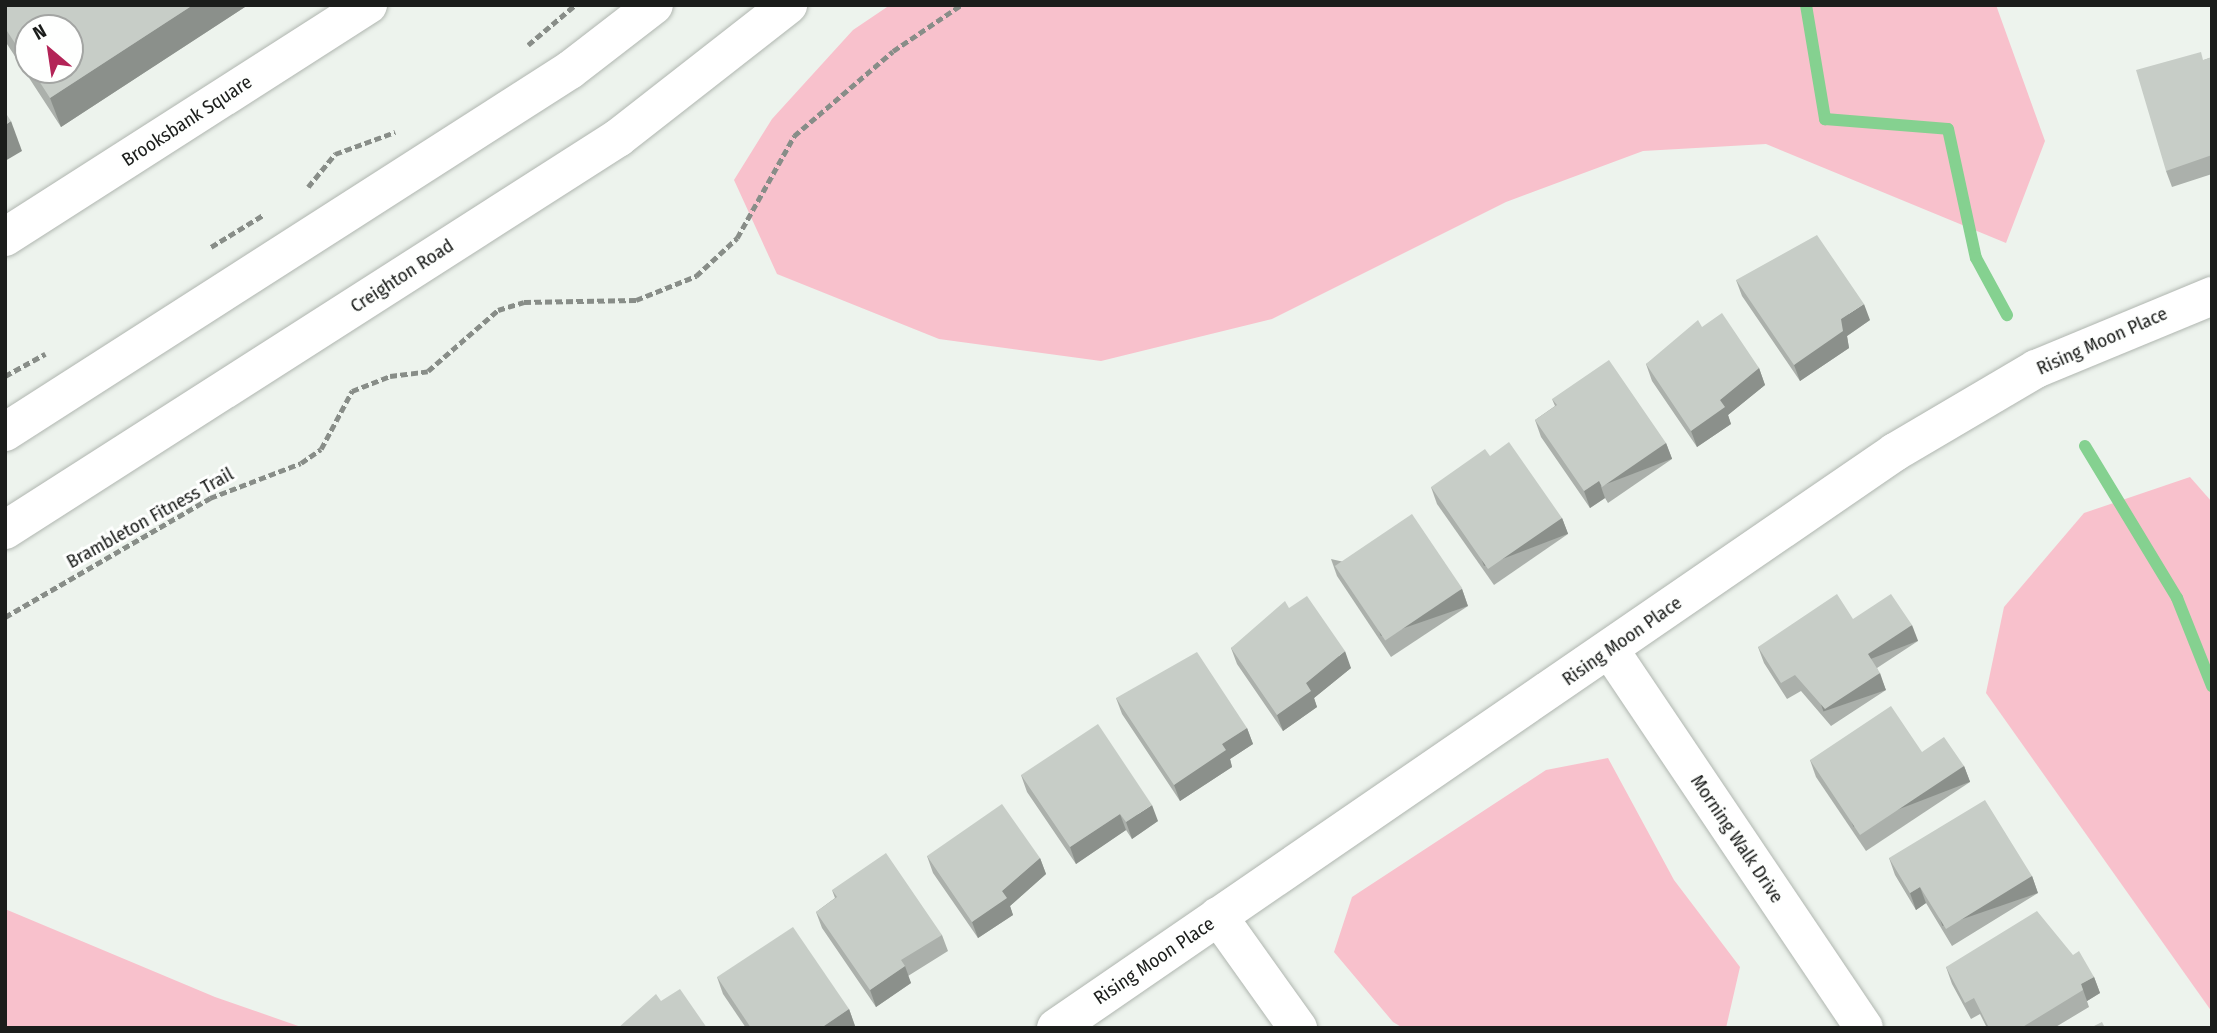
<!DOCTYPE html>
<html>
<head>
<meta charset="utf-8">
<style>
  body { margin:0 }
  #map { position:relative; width:2217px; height:1033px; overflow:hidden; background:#edf3ed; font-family:"Fira Sans Condensed",sans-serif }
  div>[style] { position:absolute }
  .green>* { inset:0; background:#f8c1cc }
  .stream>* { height:12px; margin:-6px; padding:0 6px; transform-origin:6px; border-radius:6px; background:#85d190 }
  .path>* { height:4.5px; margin-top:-2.25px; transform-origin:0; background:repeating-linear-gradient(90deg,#888d88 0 7px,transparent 0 10.5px) }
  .roads { filter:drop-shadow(0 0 2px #b0b6b0) drop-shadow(0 0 2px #b0b6b0) }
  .street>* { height:38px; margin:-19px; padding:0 19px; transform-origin:19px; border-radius:19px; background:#fff }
  .secondary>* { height:38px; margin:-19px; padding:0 19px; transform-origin:19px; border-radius:19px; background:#fff }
  .wall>* { inset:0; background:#abb0ab }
  .shaded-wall>* { inset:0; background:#8b908b; transform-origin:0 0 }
  .building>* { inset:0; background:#c7cdc7; transform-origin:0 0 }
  span { translate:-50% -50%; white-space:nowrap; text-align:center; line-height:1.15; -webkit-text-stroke:6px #fefffe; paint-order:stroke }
  .street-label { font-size:19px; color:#1b1d1b }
  .frame { position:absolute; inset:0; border:7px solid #1b1d1b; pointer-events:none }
  .north { position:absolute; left:14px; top:14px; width:70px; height:70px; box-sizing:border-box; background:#fefffe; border:2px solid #a3a5a3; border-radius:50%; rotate:331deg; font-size:19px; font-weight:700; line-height:28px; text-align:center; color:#1b1d1b }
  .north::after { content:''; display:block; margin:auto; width:24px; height:32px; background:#b32457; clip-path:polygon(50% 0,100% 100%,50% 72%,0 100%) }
</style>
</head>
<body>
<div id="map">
  <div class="green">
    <i style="clip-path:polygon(890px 5px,1996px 5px,2045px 141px,2006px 243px,1766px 144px,1643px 151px,1506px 202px,1272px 319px,1101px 361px,939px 339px,777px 274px,734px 180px,772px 119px,853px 30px)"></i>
    <i style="clip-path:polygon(2190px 477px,2212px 502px,2212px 1012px,1986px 693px,2004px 607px,2084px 513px)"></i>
    <i style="clip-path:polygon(1608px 758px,1674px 880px,1740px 967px,1726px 1028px,1403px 1028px,1393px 1022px,1334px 952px,1352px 897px,1546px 770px)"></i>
    <i style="clip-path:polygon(5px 909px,215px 997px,304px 1028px,5px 1028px)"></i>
  </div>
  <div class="stream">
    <i style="left:1806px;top:5px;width:116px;rotate:80.5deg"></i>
    <i style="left:1825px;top:119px;width:123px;rotate:4.6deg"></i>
    <i style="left:1948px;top:129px;width:132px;rotate:77.8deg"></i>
    <i style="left:1976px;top:258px;width:65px;rotate:61.5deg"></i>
    <i style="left:2085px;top:446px;width:178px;rotate:58.8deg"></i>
    <i style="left:2177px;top:598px;width:95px;rotate:68.3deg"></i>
  </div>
  <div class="path">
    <i style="left:528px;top:45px;width:62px;rotate:-40.4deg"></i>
    <i style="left:308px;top:187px;width:43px;rotate:-50.7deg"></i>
    <i style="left:335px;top:154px;width:64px;rotate:-20.1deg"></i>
    <i style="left:211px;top:247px;width:61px;rotate:-31.6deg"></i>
    <i style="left:5px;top:376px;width:46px;rotate:-28.8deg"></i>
    <i style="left:5px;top:617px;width:237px;rotate:-30.1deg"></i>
    <i style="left:210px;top:498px;width:97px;rotate:-21deg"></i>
    <i style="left:301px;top:463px;width:24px;rotate:-35deg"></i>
    <i style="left:321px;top:449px;width:66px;rotate:-61.9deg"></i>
    <i style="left:352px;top:391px;width:41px;rotate:-21.5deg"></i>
    <i style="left:390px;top:376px;width:38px;rotate:-7deg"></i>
    <i style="left:428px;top:371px;width:93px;rotate:-41.1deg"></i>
    <i style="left:498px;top:310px;width:27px;rotate:-17deg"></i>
    <i style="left:524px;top:302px;width:112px;rotate:-1deg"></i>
    <i style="left:636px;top:300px;width:65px;rotate:-21.8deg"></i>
    <i style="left:696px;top:276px;width:56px;rotate:-42.8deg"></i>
    <i style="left:737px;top:238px;width:117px;rotate:-60.8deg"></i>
    <i style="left:794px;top:136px;width:130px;rotate:-40.6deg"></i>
    <i style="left:893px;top:51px;width:82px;rotate:-34.1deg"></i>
  </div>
  <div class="roads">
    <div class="street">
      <i style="left:5px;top:237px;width:431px;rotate:-32.6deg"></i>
      <i style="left:1610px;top:650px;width:455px;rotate:56.1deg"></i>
      <i style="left:1218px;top:916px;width:138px;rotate:54.5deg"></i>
      <i style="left:1056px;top:1028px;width:1018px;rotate:-34.47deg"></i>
      <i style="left:1895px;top:452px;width:164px;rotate:-30.5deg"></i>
      <i style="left:2036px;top:369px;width:191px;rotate:-22.5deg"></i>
    </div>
    <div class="secondary">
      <i style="left:5px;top:432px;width:671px;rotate:-32.65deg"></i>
      <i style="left:570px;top:70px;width:106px;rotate:-37.7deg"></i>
      <i style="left:5px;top:530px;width:728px;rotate:-32.6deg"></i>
      <i style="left:618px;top:138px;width:216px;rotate:-38deg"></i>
    </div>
  </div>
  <div class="wall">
    <i style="clip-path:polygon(evenodd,5px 5px,248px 5px,61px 127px,5px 41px,5px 5px,28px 28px,70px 70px,28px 70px,28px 28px)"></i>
    <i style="clip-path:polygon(2212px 57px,2212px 174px,2172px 187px,2166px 171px,2204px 60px)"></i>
    <i style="clip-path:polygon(1736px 280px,1870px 320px,1847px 336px,1849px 348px,1800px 381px,1742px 296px)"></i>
    <i style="clip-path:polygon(1702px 327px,1759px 368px,1765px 385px,1728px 415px,1731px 424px,1697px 447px,1652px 381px,1646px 364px)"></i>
    <i style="clip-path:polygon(1552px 399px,1666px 443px,1672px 459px,1608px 503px,1605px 498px,1590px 508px,1541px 437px,1535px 420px,1555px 406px)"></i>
    <i style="clip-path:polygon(1431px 487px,1562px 518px,1568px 534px,1494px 585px,1437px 504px)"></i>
    <i style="clip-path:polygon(1331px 559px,1462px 589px,1468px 606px,1391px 657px,1337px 576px)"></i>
    <i style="clip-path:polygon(1289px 608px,1351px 668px,1314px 698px,1317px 707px,1283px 731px,1237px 664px,1231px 648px)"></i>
    <i style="clip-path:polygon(1853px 619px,1918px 641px,1877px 668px,1886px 690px,1831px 726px,1801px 691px,1787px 699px,1764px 663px,1758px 647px)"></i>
    <i style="clip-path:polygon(1116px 698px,1247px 728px,1253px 744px,1230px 759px,1232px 767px,1180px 801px,1122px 714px)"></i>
    <i style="clip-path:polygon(1922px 752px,1964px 766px,1970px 782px,1866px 851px,1816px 777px,1810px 760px)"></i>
    <i style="clip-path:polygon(1021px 775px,1158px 821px,1132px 839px,1126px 830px,1076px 864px,1027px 792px)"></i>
    <i style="clip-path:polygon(927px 856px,1040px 858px,1046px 874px,1010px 906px,1013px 915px,978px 938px,933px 873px)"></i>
    <i style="clip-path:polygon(1889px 858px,2032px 876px,2038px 893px,1952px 946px,1926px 903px,1916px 910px,1895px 875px)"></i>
    <i style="clip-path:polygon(832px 890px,942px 935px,948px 951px,908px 976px,911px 983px,876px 1007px,822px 928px,816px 912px,835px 898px)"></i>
    <i style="clip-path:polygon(2073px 955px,2094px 977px,2100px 993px,2087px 1001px,2089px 1007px,2054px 1028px,1987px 1028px,1980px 1014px,1971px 1019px,1952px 984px,1946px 967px)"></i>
    <i style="clip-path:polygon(717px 977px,849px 1009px,855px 1026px,852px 1028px,746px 1028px,723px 994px)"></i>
  </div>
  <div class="shaded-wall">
    <i style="clip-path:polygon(193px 5px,248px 5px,61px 127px,50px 98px)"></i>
    <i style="clip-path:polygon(11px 121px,22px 151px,5px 161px,5px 125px)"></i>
    <i style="clip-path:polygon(1864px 304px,1870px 320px,1847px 336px,1849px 348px,1800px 381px,1794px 365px,1841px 319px)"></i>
    <i style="clip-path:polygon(1759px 368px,1765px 385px,1728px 415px,1731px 424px,1697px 447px,1691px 431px,1720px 400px)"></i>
    <i style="left:1666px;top:443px;width:17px;height:78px;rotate:69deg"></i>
    <i style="clip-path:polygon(1599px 481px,1605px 498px,1590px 508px,1584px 491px)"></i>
    <i style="left:1562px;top:518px;width:17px;height:90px;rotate:69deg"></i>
    <i style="left:1462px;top:589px;width:18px;height:92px;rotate:71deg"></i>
    <i style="left:1912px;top:625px;width:17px;height:53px;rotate:69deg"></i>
    <i style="clip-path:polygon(1345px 651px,1351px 668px,1314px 698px,1317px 707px,1283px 731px,1277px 715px,1306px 683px)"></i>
    <i style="left:1880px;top:673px;width:18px;height:66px;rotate:71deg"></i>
    <i style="clip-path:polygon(1247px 728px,1253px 744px,1230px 759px,1232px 767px,1180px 801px,1174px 785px,1222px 744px)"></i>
    <i style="left:1964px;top:766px;width:17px;height:125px;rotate:69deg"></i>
    <i style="clip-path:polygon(1152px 805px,1158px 821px,1132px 839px,1126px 822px)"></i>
    <i style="clip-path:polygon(1120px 814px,1126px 830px,1076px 864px,1070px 847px)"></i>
    <i style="clip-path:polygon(1040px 858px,1046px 874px,1010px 906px,1013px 915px,978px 938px,972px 922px,1002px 891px)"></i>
    <i style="left:2032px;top:876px;width:18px;height:101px;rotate:71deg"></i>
    <i style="clip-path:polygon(1920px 887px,1926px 903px,1916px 910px,1910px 893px)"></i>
    <i style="clip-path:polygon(905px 966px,911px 983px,876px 1007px,870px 990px)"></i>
    <i style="clip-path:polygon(2094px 977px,2100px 993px,2087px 1001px,2081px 984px)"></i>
    <i style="clip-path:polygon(849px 1009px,855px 1026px,852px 1028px,821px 1028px)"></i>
  </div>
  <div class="building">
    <i style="clip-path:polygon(5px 5px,193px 5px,50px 98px,32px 70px,70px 70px,70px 28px,28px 28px,28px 63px,5px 28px)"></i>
    <i style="clip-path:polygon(2201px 52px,2203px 60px,2212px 57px,2212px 155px,2166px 171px,2136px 70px)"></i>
    <i style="clip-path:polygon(5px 112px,11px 121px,5px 125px)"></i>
    <i style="clip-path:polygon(1817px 235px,1864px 304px,1841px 319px,1843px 331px,1794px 365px,1736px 280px)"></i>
    <i style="clip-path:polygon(1722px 313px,1759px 368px,1720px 400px,1725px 407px,1691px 431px,1646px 364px,1698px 320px,1702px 327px)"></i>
    <i style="clip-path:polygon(1609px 360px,1666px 443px,1602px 487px,1599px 481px,1584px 491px,1535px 420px,1557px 405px,1552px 399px)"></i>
    <i style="clip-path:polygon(1509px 442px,1562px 518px,1488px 569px,1431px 487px,1485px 449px,1490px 456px)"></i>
    <i style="left:1412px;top:514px;width:90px;height:93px;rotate:56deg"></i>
    <i style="clip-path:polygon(1837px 594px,1853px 619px,1891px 594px,1912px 625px,1868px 654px,1880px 673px,1825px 709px,1795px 675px,1781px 683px,1758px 647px)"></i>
    <i style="clip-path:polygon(1307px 596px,1345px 651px,1306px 683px,1311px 691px,1277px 715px,1231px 648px,1285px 601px,1289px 608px)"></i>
    <i style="clip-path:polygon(1197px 652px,1247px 728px,1222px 744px,1226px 750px,1174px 785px,1116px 698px)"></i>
    <i style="clip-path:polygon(1891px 706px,1922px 752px,1944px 737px,1964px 766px,1860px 835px,1810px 760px)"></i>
    <i style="clip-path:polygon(1098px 724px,1152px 805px,1126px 822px,1120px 814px,1070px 847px,1021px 775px)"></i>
    <i style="clip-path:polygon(1985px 800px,2032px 876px,1946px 929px,1920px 887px,1910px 893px,1889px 858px)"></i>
    <i style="clip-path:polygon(1002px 804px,1040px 858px,1002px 891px,1007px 898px,972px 922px,927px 856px)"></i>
    <i style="clip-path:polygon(886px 853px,942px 935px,901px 960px,905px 966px,870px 990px,816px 912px,837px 897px,832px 890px)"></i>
    <i style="clip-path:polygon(2037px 911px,2073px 955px,2079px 951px,2094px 977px,2081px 984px,2083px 990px,2021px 1028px,1989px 1028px,1974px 998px,1965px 1003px,1946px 967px)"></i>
    <i style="clip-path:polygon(793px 927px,849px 1009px,821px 1028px,751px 1028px,717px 977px)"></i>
    <i style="clip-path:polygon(680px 989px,707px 1028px,618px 1028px,656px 994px,661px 1001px)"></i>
    <i style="clip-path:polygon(2102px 1022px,2105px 1028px,2090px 1028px)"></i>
  </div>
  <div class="street-label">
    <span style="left:187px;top:121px;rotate:-33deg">Brooksbank Square</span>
    <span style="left:402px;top:276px;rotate:-33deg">Creighton Road</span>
    <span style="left:2102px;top:341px;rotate:-24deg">Rising Moon Place</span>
    <span style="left:150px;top:518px;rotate:-29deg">Brambleton Fitness Trail</span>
    <span style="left:1622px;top:641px;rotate:-35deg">Rising Moon Place</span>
    <span style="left:1737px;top:839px;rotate:56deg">Morning Walk Drive</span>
    <span style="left:1154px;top:961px;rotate:-34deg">Rising Moon Place</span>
  </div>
  <div class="frame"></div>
  <div class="north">N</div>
</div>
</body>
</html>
